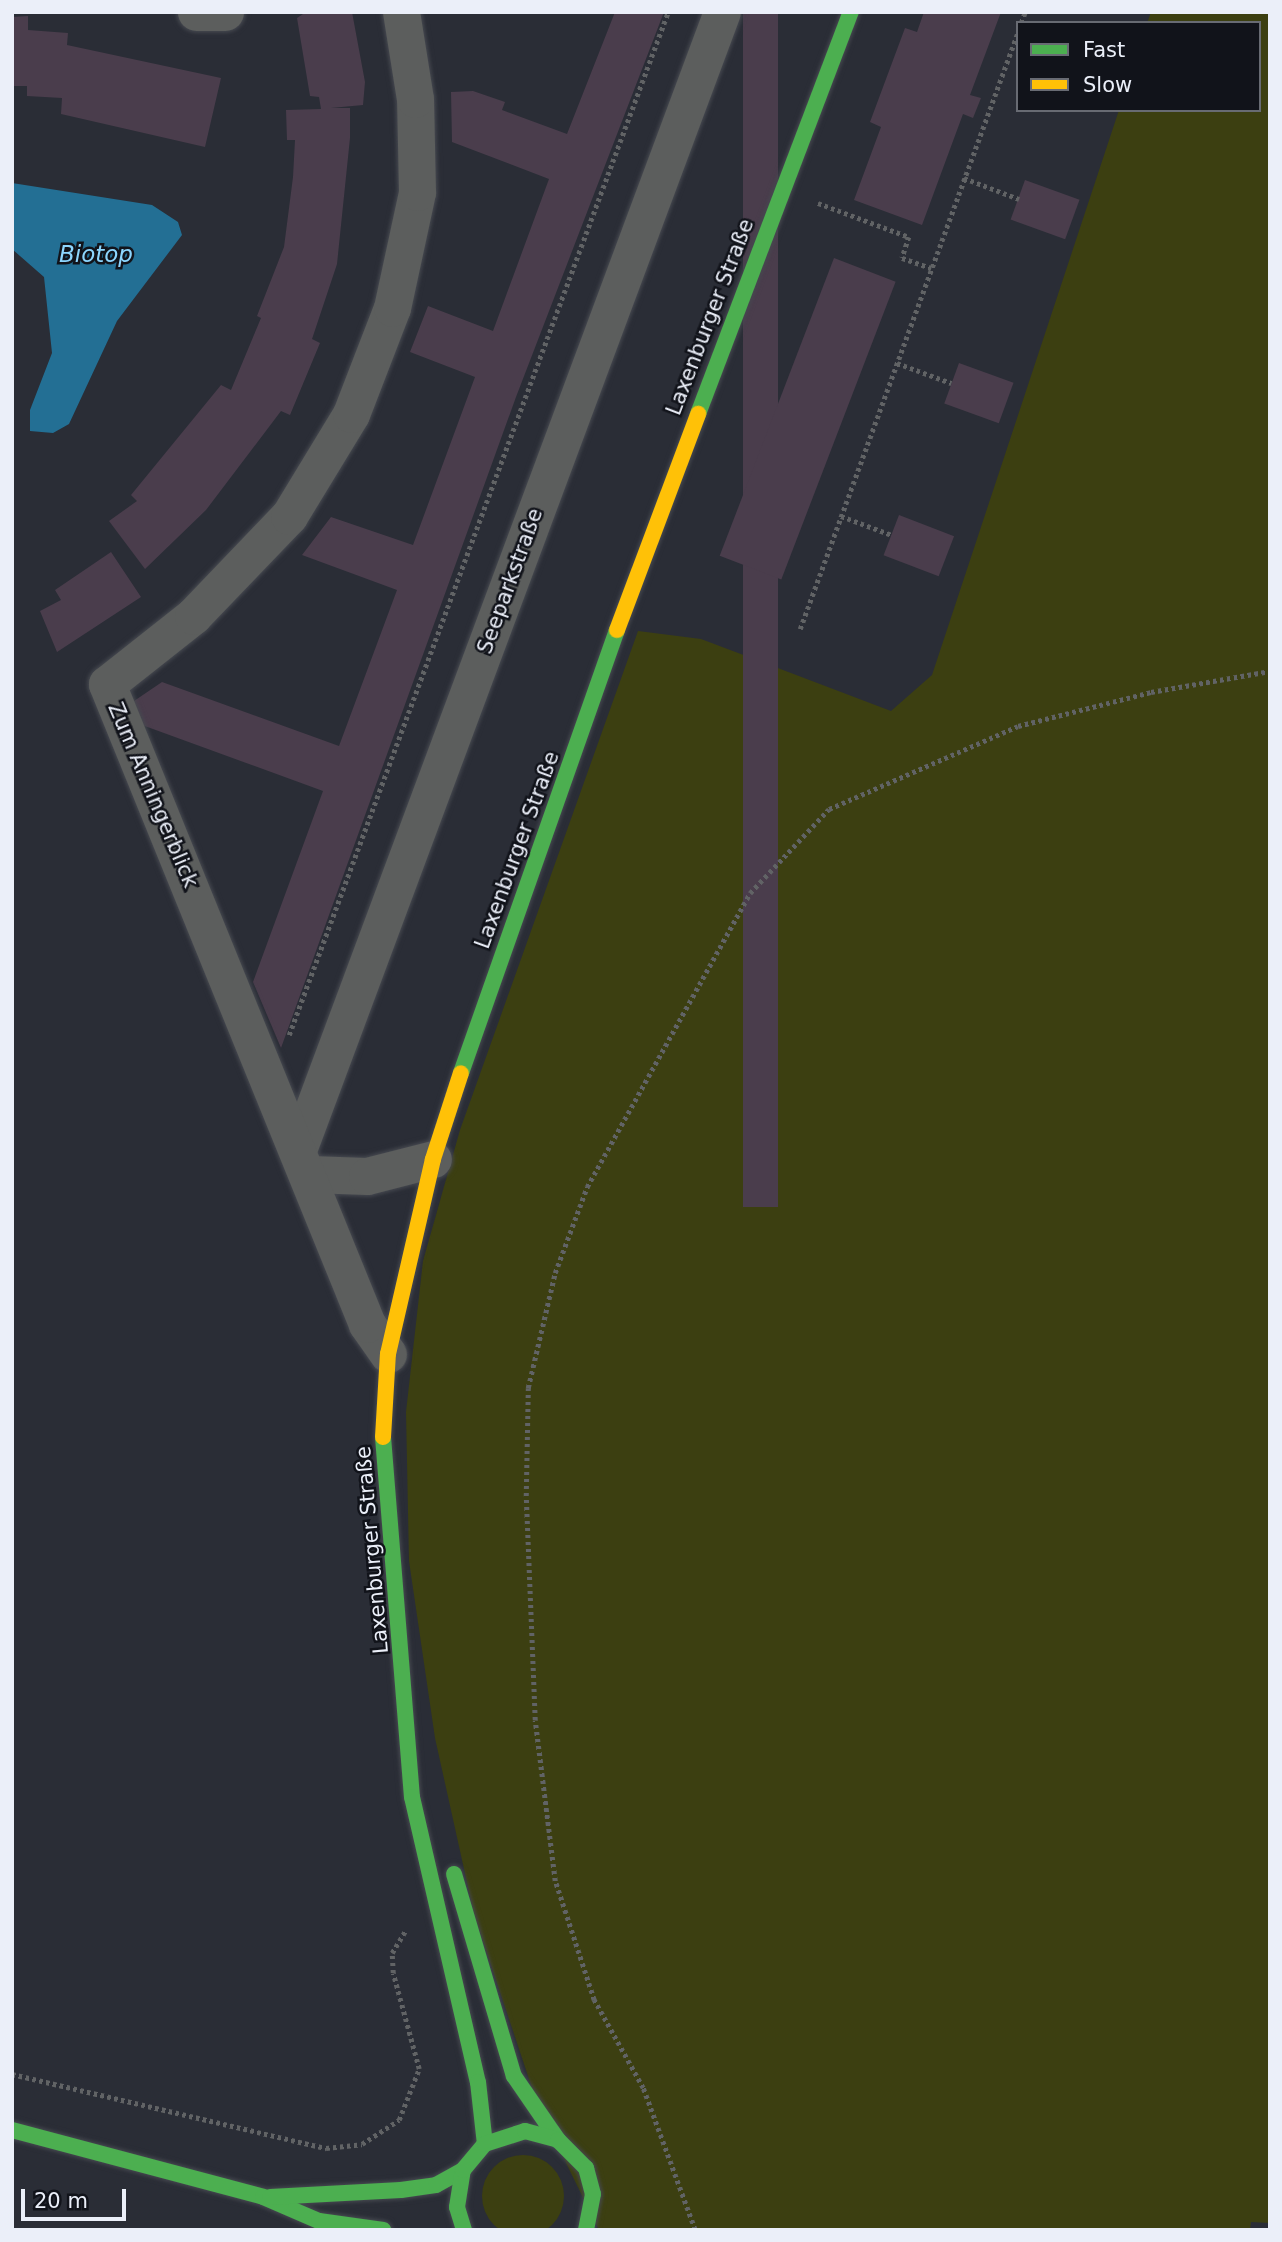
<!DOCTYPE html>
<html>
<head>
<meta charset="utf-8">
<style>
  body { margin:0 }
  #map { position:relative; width:1282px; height:2242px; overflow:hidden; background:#2a2d36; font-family:"DejaVu Sans",sans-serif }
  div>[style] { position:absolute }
  .green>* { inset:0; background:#3c3f11 }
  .round { border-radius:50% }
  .water>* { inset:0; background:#236f94 }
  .building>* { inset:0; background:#4a3d4c; transform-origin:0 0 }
  .path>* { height:4.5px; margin-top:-2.25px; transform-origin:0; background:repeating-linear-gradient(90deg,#616365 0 3.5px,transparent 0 7px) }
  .roads { filter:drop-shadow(0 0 2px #464950) drop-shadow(0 0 2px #464950) }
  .street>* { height:37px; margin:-18.5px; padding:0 18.5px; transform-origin:18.5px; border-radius:18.5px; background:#5c5e5d }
  .fast>* { height:16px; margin:-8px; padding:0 8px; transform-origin:8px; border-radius:8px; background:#4caf50 }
  .slow>* { height:16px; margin:-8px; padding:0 8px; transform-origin:8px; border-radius:8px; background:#ffc107 }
  span { translate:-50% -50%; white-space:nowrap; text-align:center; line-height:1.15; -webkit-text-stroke:5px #11131a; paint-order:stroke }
  .street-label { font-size:21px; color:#ebeff9 }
  .water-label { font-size:23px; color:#8dd6fe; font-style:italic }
  .frame { position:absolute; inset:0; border:14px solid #ebeff9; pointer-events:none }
  .legend { position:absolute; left:1016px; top:21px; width:245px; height:91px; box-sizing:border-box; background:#11131a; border:2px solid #686b73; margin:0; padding:9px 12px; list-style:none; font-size:21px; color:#ebeff9 }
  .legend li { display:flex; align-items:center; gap:14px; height:35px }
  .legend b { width:35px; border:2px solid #686b73 }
  .scale { position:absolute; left:21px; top:2189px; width:105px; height:32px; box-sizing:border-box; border:4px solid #ebeff9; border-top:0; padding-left:9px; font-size:21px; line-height:24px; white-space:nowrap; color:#ebeff9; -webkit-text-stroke:5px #11131a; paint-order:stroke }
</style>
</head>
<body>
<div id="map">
  <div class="green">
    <i style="clip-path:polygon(1151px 12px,1270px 12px,1270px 2223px,1251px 2222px,1250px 2230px,599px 2230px,538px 2106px,474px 1914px,435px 1738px,409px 1561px,406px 1412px,423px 1261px,460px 1130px,638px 631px,701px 639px,891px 711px,932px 675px,1119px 110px,1259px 110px,1259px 23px,1147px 23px)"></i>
    <i class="round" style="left:482px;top:2155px;width:82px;height:82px"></i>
  </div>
  <div class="water">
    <i style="clip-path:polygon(12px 183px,152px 205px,178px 222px,182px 235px,117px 321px,69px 424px,53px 433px,30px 431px,30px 410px,52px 353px,44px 277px,12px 249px)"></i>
  </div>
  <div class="building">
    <i style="clip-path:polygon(306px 12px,352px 12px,365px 82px,363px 105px,331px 108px,350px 108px,350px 138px,337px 264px,312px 339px,320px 343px,290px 415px,281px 411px,206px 510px,145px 569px,109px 521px,137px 501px,131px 495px,221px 385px,231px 390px,261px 318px,257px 316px,284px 247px,293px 177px,295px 140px,287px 140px,286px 110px,321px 109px,319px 97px,310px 96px,297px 18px)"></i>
    <i style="clip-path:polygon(615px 12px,664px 12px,516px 397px,281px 1048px,253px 982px,323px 791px,142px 725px,134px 701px,162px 682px,339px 746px,397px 590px,302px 555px,331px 517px,413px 545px,475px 377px,410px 352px,428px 306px,493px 331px,549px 179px,452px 142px,451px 92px,473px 91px,505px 102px,502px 110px,567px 134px)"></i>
    <i style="left:743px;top:12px;width:35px;height:1195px"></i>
    <i style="clip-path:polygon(924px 12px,1001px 12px,970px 95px,981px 98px,973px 118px,963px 114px,922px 225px,854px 200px,881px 127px,870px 122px,905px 28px,917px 32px)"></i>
    <i style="clip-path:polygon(28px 16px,28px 30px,68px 33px,67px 45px,221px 78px,205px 147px,61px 114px,62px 98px,27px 96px,27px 86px,12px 86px,12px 17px)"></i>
    <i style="left:1025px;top:180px;width:58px;height:42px;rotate:20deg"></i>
    <i style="left:834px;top:258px;width:66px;height:319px;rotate:21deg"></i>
    <i style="left:959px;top:363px;width:58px;height:43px;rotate:20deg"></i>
    <i style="left:899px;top:515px;width:59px;height:43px;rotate:21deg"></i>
    <i style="clip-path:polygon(111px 552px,141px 597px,57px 652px,40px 611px,61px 600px,55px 590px)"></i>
  </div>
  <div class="path">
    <i style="left:1021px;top:23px;width:12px;rotate:-70deg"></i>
    <i style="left:964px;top:178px;width:59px;rotate:20.9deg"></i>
    <i style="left:818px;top:203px;width:97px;rotate:20.5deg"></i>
    <i style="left:909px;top:237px;width:22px;rotate:108deg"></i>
    <i style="left:902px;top:258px;width:31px;rotate:19deg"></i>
    <i style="left:897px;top:363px;width:58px;rotate:20.3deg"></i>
    <i style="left:841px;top:516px;width:54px;rotate:20.4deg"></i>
    <i style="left:800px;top:629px;width:636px;rotate:-69.94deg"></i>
    <i style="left:289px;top:1035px;width:1091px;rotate:-69.67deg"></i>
    <i style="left:12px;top:2074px;width:323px;rotate:13.3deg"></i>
    <i style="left:326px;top:2148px;width:36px;rotate:-6deg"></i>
    <i style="left:362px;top:2144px;width:44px;rotate:-33deg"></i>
    <i style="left:399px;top:2120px;width:55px;rotate:-68.6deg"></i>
    <i style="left:419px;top:2069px;width:99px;rotate:-105.2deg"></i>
    <i style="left:393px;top:1973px;width:20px;rotate:-93deg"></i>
    <i style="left:392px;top:1953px;width:27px;rotate:-59deg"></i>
    <i style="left:695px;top:2230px;width:151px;rotate:-110.1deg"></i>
    <i style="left:643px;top:2088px;width:101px;rotate:-119.1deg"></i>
    <i style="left:594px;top:2000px;width:125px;rotate:-108.1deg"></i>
    <i style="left:555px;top:1881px;width:162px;rotate:-97.1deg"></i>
    <i style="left:535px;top:1720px;width:224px;rotate:-92.3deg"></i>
    <i style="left:526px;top:1496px;width:108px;rotate:-88.9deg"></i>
    <i style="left:528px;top:1388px;width:118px;rotate:-76.8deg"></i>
    <i style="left:555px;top:1273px;width:92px;rotate:-69.6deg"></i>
    <i style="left:587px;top:1187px;width:336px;rotate:-61deg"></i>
    <i style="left:750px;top:893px;width:115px;rotate:-46.8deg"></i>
    <i style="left:829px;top:809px;width:206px;rotate:-23.7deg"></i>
    <i style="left:1018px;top:726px;width:137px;rotate:-14.3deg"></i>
    <i style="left:1151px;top:692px;width:121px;rotate:-10deg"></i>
  </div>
  <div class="roads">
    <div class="street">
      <i style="left:196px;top:12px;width:29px"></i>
      <i style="left:298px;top:1150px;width:1214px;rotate:-69.57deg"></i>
      <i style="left:310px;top:1174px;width:57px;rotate:2deg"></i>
      <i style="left:367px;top:1176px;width:68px;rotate:-14.4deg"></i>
      <i style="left:388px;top:1354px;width:37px;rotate:-125deg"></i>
      <i style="left:367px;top:1324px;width:691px;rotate:-112.11deg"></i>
      <i style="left:107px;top:684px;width:110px;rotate:-38.3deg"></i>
      <i style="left:193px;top:616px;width:139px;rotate:-46.2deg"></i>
      <i style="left:289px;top:516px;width:119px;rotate:-58.7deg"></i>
      <i style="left:351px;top:414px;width:114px;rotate:-68.9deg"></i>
      <i style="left:392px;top:308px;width:119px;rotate:-77.8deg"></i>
      <i style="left:417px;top:192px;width:93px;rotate:-91.2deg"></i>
      <i style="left:415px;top:99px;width:88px;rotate:-99.1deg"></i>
    </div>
    <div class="fast">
      <i style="left:698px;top:414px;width:430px;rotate:-69.2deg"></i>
      <i style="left:461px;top:1073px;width:470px;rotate:-70.6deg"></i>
      <i style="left:383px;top:1437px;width:361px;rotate:85.4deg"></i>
      <i style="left:412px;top:1797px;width:293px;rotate:77deg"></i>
      <i style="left:478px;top:2082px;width:62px;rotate:83.6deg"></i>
      <i style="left:454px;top:1874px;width:211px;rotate:73.5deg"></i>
      <i style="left:514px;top:2076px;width:78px;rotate:55.5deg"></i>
      <i style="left:12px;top:2130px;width:260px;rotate:14.9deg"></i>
      <i style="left:263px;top:2197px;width:61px;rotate:23.2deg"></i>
      <i style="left:319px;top:2221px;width:65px;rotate:8deg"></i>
      <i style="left:270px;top:2197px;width:131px;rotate:-3.1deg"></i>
      <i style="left:401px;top:2190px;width:35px;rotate:-8deg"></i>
      <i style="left:436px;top:2185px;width:31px;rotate:-29deg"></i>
      <i style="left:464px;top:2230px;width:24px;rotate:-107deg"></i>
      <i style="left:457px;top:2207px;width:37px;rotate:-81deg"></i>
      <i style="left:463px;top:2170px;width:34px;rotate:-50deg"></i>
      <i style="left:485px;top:2144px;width:42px;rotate:-18deg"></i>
      <i style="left:525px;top:2131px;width:34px;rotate:15deg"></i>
      <i style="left:558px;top:2140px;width:40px;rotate:45deg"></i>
      <i style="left:586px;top:2168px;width:27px;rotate:75deg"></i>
      <i style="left:593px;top:2194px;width:37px;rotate:101deg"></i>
    </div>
    <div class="slow">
      <i style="left:617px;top:630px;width:231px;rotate:-69.4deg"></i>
      <i style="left:383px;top:1437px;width:83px;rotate:-86.6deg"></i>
      <i style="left:388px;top:1354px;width:200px;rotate:-77deg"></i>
      <i style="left:433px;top:1159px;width:90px;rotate:-72deg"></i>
    </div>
  </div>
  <div class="street-label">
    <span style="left:710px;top:317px;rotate:-69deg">Laxenburger Straße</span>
    <span style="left:510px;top:581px;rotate:-70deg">Seeparkstraße</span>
    <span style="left:153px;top:795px;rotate:67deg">Zum Anningerblick</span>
    <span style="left:517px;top:850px;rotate:-70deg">Laxenburger Straße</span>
    <span style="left:372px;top:1550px;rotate:-95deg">Laxenburger Straße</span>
  </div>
  <div class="water-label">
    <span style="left:96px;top:254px">Biotop</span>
  </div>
  <div class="frame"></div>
  <ul class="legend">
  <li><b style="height:9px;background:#4caf50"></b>Fast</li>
  <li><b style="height:9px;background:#ffc107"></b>Slow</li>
  </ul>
  <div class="scale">20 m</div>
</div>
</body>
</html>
